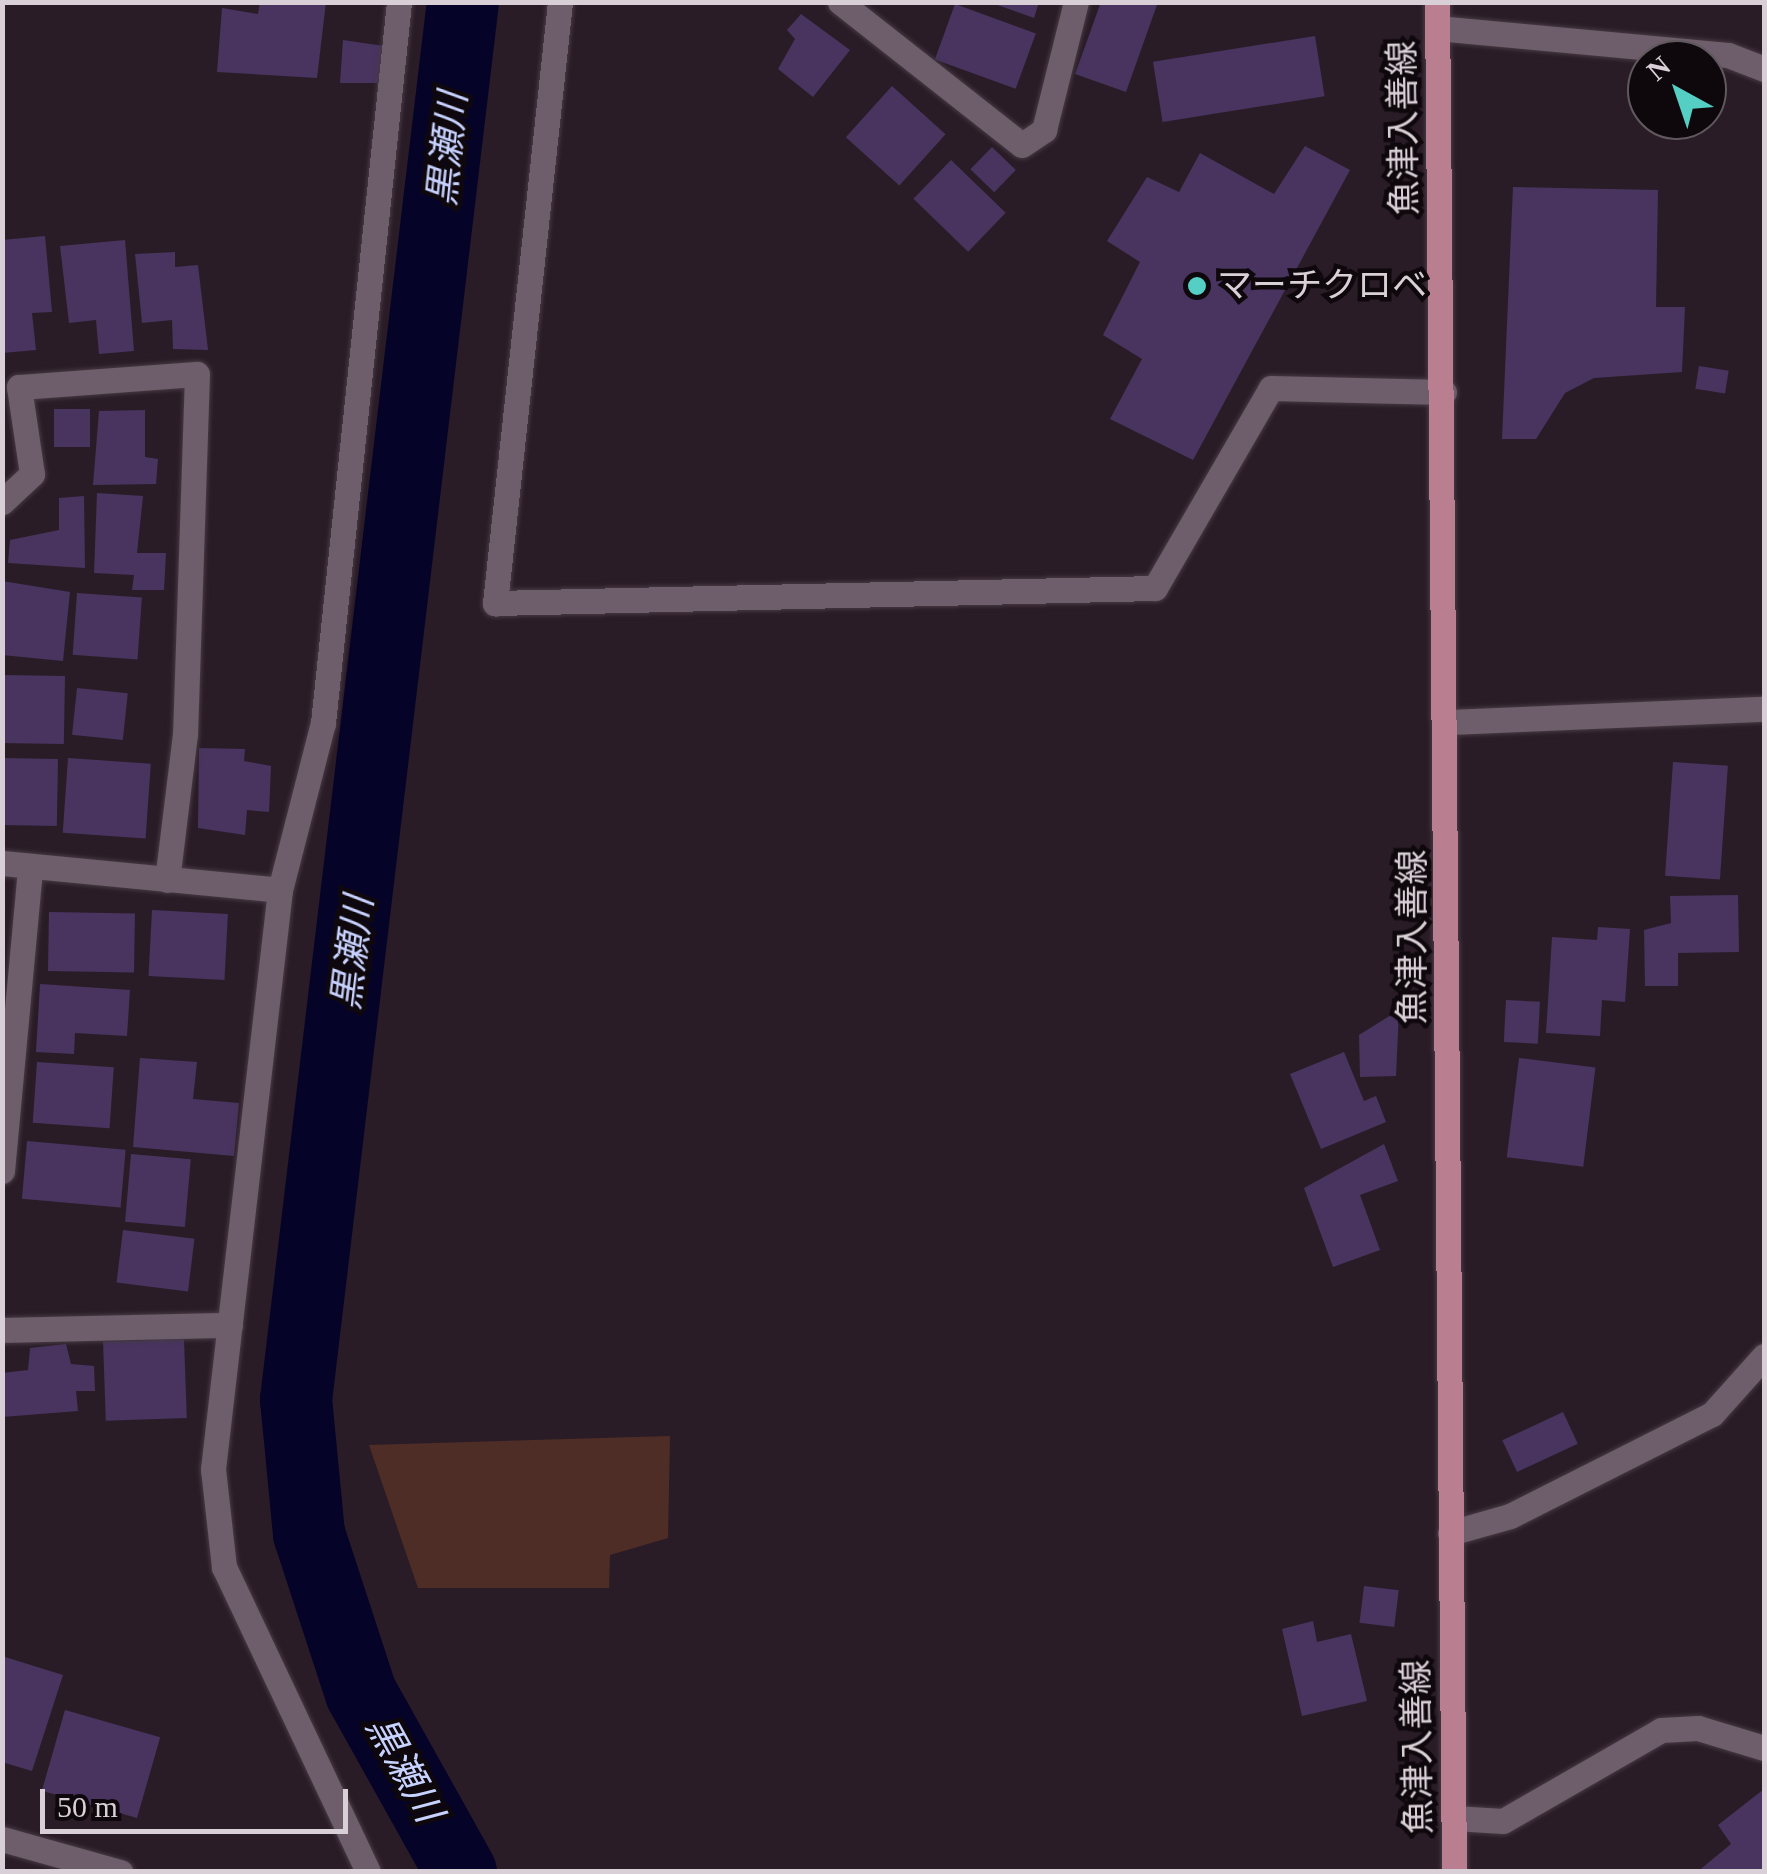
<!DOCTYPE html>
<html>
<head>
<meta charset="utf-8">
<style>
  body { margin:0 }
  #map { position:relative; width:1767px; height:1874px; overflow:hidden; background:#2a1c27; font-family:"Times New Roman","Noto Sans JP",serif }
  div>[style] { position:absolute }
  .green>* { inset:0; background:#4e2d26 }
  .river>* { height:72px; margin:-36px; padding:0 36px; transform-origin:36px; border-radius:36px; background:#060329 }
  .building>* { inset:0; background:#48345f; transform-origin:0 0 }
  .roads { filter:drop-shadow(0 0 2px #463a43) drop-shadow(0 0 2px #463a43) }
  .minor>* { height:25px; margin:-12.5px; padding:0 12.5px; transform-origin:12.5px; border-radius:12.5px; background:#6e5d6a }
  .major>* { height:25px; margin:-12.5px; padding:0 12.5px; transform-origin:12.5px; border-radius:12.5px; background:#ba7e91 }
  .dots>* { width:28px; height:28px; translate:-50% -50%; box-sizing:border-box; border:5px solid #0e080d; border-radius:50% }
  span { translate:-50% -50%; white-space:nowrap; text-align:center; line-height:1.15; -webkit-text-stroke:9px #0e080d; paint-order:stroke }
  .street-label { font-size:35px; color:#d9cfd6 }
  .poi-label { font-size:35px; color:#d9cfd6 }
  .left { translate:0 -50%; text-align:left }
  .water-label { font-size:38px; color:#c8d2ff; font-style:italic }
  .frame { position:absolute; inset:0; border:5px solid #d9cfd6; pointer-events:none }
  .north { position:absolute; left:1627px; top:40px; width:100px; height:100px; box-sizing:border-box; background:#0e080d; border:2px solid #5f585d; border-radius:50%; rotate:320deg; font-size:28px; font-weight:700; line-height:40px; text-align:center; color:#d9cfd6 }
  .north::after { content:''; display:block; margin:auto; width:35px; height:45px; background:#55cec4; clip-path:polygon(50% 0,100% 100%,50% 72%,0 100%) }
  .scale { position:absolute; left:40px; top:1789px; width:308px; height:45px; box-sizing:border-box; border:5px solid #d9cfd6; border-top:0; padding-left:12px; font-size:30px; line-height:35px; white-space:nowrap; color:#d9cfd6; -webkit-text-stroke:8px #0e080d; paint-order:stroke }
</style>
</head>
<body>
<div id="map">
  <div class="green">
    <i style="clip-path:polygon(670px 1436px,668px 1538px,610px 1555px,609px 1588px,418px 1588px,369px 1445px)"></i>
  </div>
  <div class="river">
    <i style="left:461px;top:1872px;width:205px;rotate:-119.2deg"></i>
    <i style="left:361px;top:1693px;width:167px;rotate:-108.1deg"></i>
    <i style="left:309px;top:1534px;width:135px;rotate:-95.5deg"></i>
    <i style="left:296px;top:1400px;width:1408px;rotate:-83.19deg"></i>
  </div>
  <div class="building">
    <i style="clip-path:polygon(260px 2px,326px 2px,317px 78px,217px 72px,222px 8px,258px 14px)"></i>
    <i style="clip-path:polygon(989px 2px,1039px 2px,1034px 18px)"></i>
    <i style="clip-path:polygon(1101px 2px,1158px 2px,1126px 92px,1075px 74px)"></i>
    <i style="left:955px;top:4px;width:86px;height:59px;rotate:20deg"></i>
    <i style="clip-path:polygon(801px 14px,850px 50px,813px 97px,778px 69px,795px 39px,787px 30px)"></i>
    <i style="left:1315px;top:36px;width:61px;height:164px;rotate:81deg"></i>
    <i style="clip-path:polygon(343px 40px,384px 46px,382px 83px,340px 83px)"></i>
    <i style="left:892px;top:86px;width:72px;height:69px;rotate:42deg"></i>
    <i style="clip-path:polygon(1305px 146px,1350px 170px,1193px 460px,1110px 419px,1142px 359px,1103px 335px,1140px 262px,1107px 241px,1147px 177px,1179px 192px,1200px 153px,1274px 194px)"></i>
    <i style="left:992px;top:147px;width:33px;height:31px;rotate:44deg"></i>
    <i style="left:951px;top:160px;width:76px;height:54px;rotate:44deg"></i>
    <i style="clip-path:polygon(1513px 187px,1658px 190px,1656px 307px,1685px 307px,1682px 372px,1594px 378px,1565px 393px,1536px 439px,1502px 439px)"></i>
    <i style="clip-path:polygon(45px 236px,52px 312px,32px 313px,36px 350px,2px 353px,2px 240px)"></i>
    <i style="clip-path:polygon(125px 240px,134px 351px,99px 354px,96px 320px,69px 323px,60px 246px)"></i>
    <i style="clip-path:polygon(175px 252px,175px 267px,198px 265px,208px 350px,173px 349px,172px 320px,142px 323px,135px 254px)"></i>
    <i style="left:1699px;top:366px;width:30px;height:23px;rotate:9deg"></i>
    <i style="left:54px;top:409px;width:36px;height:38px"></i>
    <i style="clip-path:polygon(145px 410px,145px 457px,158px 459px,156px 484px,93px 485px,99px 411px)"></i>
    <i style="clip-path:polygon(97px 493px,143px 496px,137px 553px,166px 553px,164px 590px,132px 590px,134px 575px,94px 573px)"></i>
    <i style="clip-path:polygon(84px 496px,85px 568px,8px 563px,10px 540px,59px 530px,59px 498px)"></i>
    <i style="clip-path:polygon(2px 581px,70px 592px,63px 661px,2px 655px)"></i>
    <i style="left:77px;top:593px;width:65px;height:62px;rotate:4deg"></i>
    <i style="left:2px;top:675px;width:63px;height:68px;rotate:1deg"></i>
    <i style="left:77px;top:688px;width:51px;height:47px;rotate:6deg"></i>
    <i style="clip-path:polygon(199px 748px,245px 749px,244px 761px,271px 766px,269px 812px,247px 810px,245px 835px,198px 828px)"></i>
    <i style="left:2px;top:758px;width:56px;height:67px;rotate:1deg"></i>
    <i style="left:68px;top:758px;width:83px;height:75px;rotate:4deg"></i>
    <i style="left:1673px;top:762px;width:55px;height:114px;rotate:4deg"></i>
    <i style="clip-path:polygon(1738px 895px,1739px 952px,1678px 953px,1678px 986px,1645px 986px,1644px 930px,1671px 923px,1670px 896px)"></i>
    <i style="left:152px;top:910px;width:76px;height:66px;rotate:3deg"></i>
    <i style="left:49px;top:912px;width:86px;height:59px;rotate:1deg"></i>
    <i style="clip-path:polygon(1598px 927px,1630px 929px,1625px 1002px,1602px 1000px,1600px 1036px,1546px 1033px,1552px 937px,1597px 940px)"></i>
    <i style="clip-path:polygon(40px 984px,130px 990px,127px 1036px,75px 1033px,74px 1054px,36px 1052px)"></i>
    <i style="left:1506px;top:1000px;width:34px;height:42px;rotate:3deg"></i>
    <i style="clip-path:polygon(1399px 1010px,1396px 1076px,1360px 1077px,1359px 1035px)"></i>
    <i style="clip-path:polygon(1344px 1052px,1364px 1101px,1376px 1096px,1386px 1122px,1321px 1149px,1290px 1074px)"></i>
    <i style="clip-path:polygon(140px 1058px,197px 1062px,193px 1099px,239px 1103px,234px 1156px,133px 1147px)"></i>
    <i style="left:1519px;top:1058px;width:77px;height:100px;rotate:7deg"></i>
    <i style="left:37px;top:1062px;width:77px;height:61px;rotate:4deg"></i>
    <i style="left:27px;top:1141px;width:99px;height:58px;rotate:5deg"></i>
    <i style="clip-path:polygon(1384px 1144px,1398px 1181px,1360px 1195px,1380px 1250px,1333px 1267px,1304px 1188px)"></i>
    <i style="left:131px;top:1154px;width:60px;height:68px;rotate:5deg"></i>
    <i style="left:123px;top:1230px;width:72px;height:53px;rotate:7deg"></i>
    <i style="left:184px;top:1339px;width:79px;height:81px;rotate:88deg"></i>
    <i style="clip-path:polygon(66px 1344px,71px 1364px,94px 1366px,95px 1391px,76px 1391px,78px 1411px,2px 1417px,2px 1373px,28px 1370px,30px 1348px)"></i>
    <i style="left:1563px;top:1412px;width:35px;height:67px;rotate:65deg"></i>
    <i style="left:1364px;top:1586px;width:35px;height:37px;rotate:7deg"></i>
    <i style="clip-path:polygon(1313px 1621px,1317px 1642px,1351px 1634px,1367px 1701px,1302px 1716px,1282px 1629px)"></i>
    <i style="clip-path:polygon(5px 1657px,63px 1675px,32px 1771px,2px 1762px)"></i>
    <i style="left:65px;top:1710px;width:99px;height:84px;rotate:16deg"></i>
    <i style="clip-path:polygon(1764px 1789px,1764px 1872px,1697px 1872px,1731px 1844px,1718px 1825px)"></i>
  </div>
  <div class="roads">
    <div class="minor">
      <i style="left:560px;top:2px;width:605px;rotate:96.17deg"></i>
      <i style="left:495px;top:603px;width:660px;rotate:-1.3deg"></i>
      <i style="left:1155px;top:588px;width:231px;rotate:-59.9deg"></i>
      <i style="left:1271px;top:388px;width:173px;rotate:1.3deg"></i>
      <i style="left:840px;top:2px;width:231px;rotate:38.2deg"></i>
      <i style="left:1022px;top:145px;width:27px;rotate:-34deg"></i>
      <i style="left:1044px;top:130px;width:132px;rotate:-76deg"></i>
      <i style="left:1437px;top:28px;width:292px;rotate:5.3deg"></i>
      <i style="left:1728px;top:55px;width:39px;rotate:21deg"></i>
      <i style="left:2px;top:502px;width:41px;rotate:-43deg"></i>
      <i style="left:32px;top:474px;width:88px;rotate:-98.5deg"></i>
      <i style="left:19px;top:387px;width:178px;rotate:-4.2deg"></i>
      <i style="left:197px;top:374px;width:360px;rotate:91.9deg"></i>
      <i style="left:185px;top:734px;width:147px;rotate:97deg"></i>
      <i style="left:1450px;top:722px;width:314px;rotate:-2.4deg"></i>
      <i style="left:2px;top:863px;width:279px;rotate:5.5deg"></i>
      <i style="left:280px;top:890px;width:583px;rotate:96.6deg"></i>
      <i style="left:213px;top:1469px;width:99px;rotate:83.6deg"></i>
      <i style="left:224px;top:1567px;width:337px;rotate:64.7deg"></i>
      <i style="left:280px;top:890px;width:172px;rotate:-75.6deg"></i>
      <i style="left:323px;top:723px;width:725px;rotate:-83.98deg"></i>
      <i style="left:2px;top:1171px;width:304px;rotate:-84.7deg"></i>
      <i style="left:2px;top:1330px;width:228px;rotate:-1.3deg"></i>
      <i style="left:1450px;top:1533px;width:62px;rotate:-15.8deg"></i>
      <i style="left:1510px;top:1516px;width:226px;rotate:-26.8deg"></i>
      <i style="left:1712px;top:1414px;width:78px;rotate:-48.1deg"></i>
      <i style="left:1454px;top:1818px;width:49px;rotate:3.5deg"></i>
      <i style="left:1503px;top:1821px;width:182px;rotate:-29.9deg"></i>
      <i style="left:1661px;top:1730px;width:37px;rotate:-3deg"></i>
      <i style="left:1698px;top:1728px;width:69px;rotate:16.9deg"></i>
      <i style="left:2px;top:1839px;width:123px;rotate:15.6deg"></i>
    </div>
    <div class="major">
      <i style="left:1437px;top:2px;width:1870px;rotate:89.48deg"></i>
    </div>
  </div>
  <div class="dots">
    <i style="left:1197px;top:286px;background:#55cec4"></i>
  </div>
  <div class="street-label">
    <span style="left:1404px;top:128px;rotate:-91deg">魚津入善線</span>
    <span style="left:1413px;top:937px;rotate:-90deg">魚津入善線</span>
    <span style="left:1418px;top:1747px;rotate:-91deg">魚津入善線</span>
  </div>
  <div class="poi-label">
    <span class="left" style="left:1217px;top:286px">マーチクロベ</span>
  </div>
  <div class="water-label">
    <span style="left:448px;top:149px;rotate:-84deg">黒瀬川</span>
    <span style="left:353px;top:953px;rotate:-83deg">黒瀬川</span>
    <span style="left:404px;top:1769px;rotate:61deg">黒瀬川</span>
  </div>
  <div class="frame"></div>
  <div class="north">N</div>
  <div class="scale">50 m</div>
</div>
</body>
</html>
